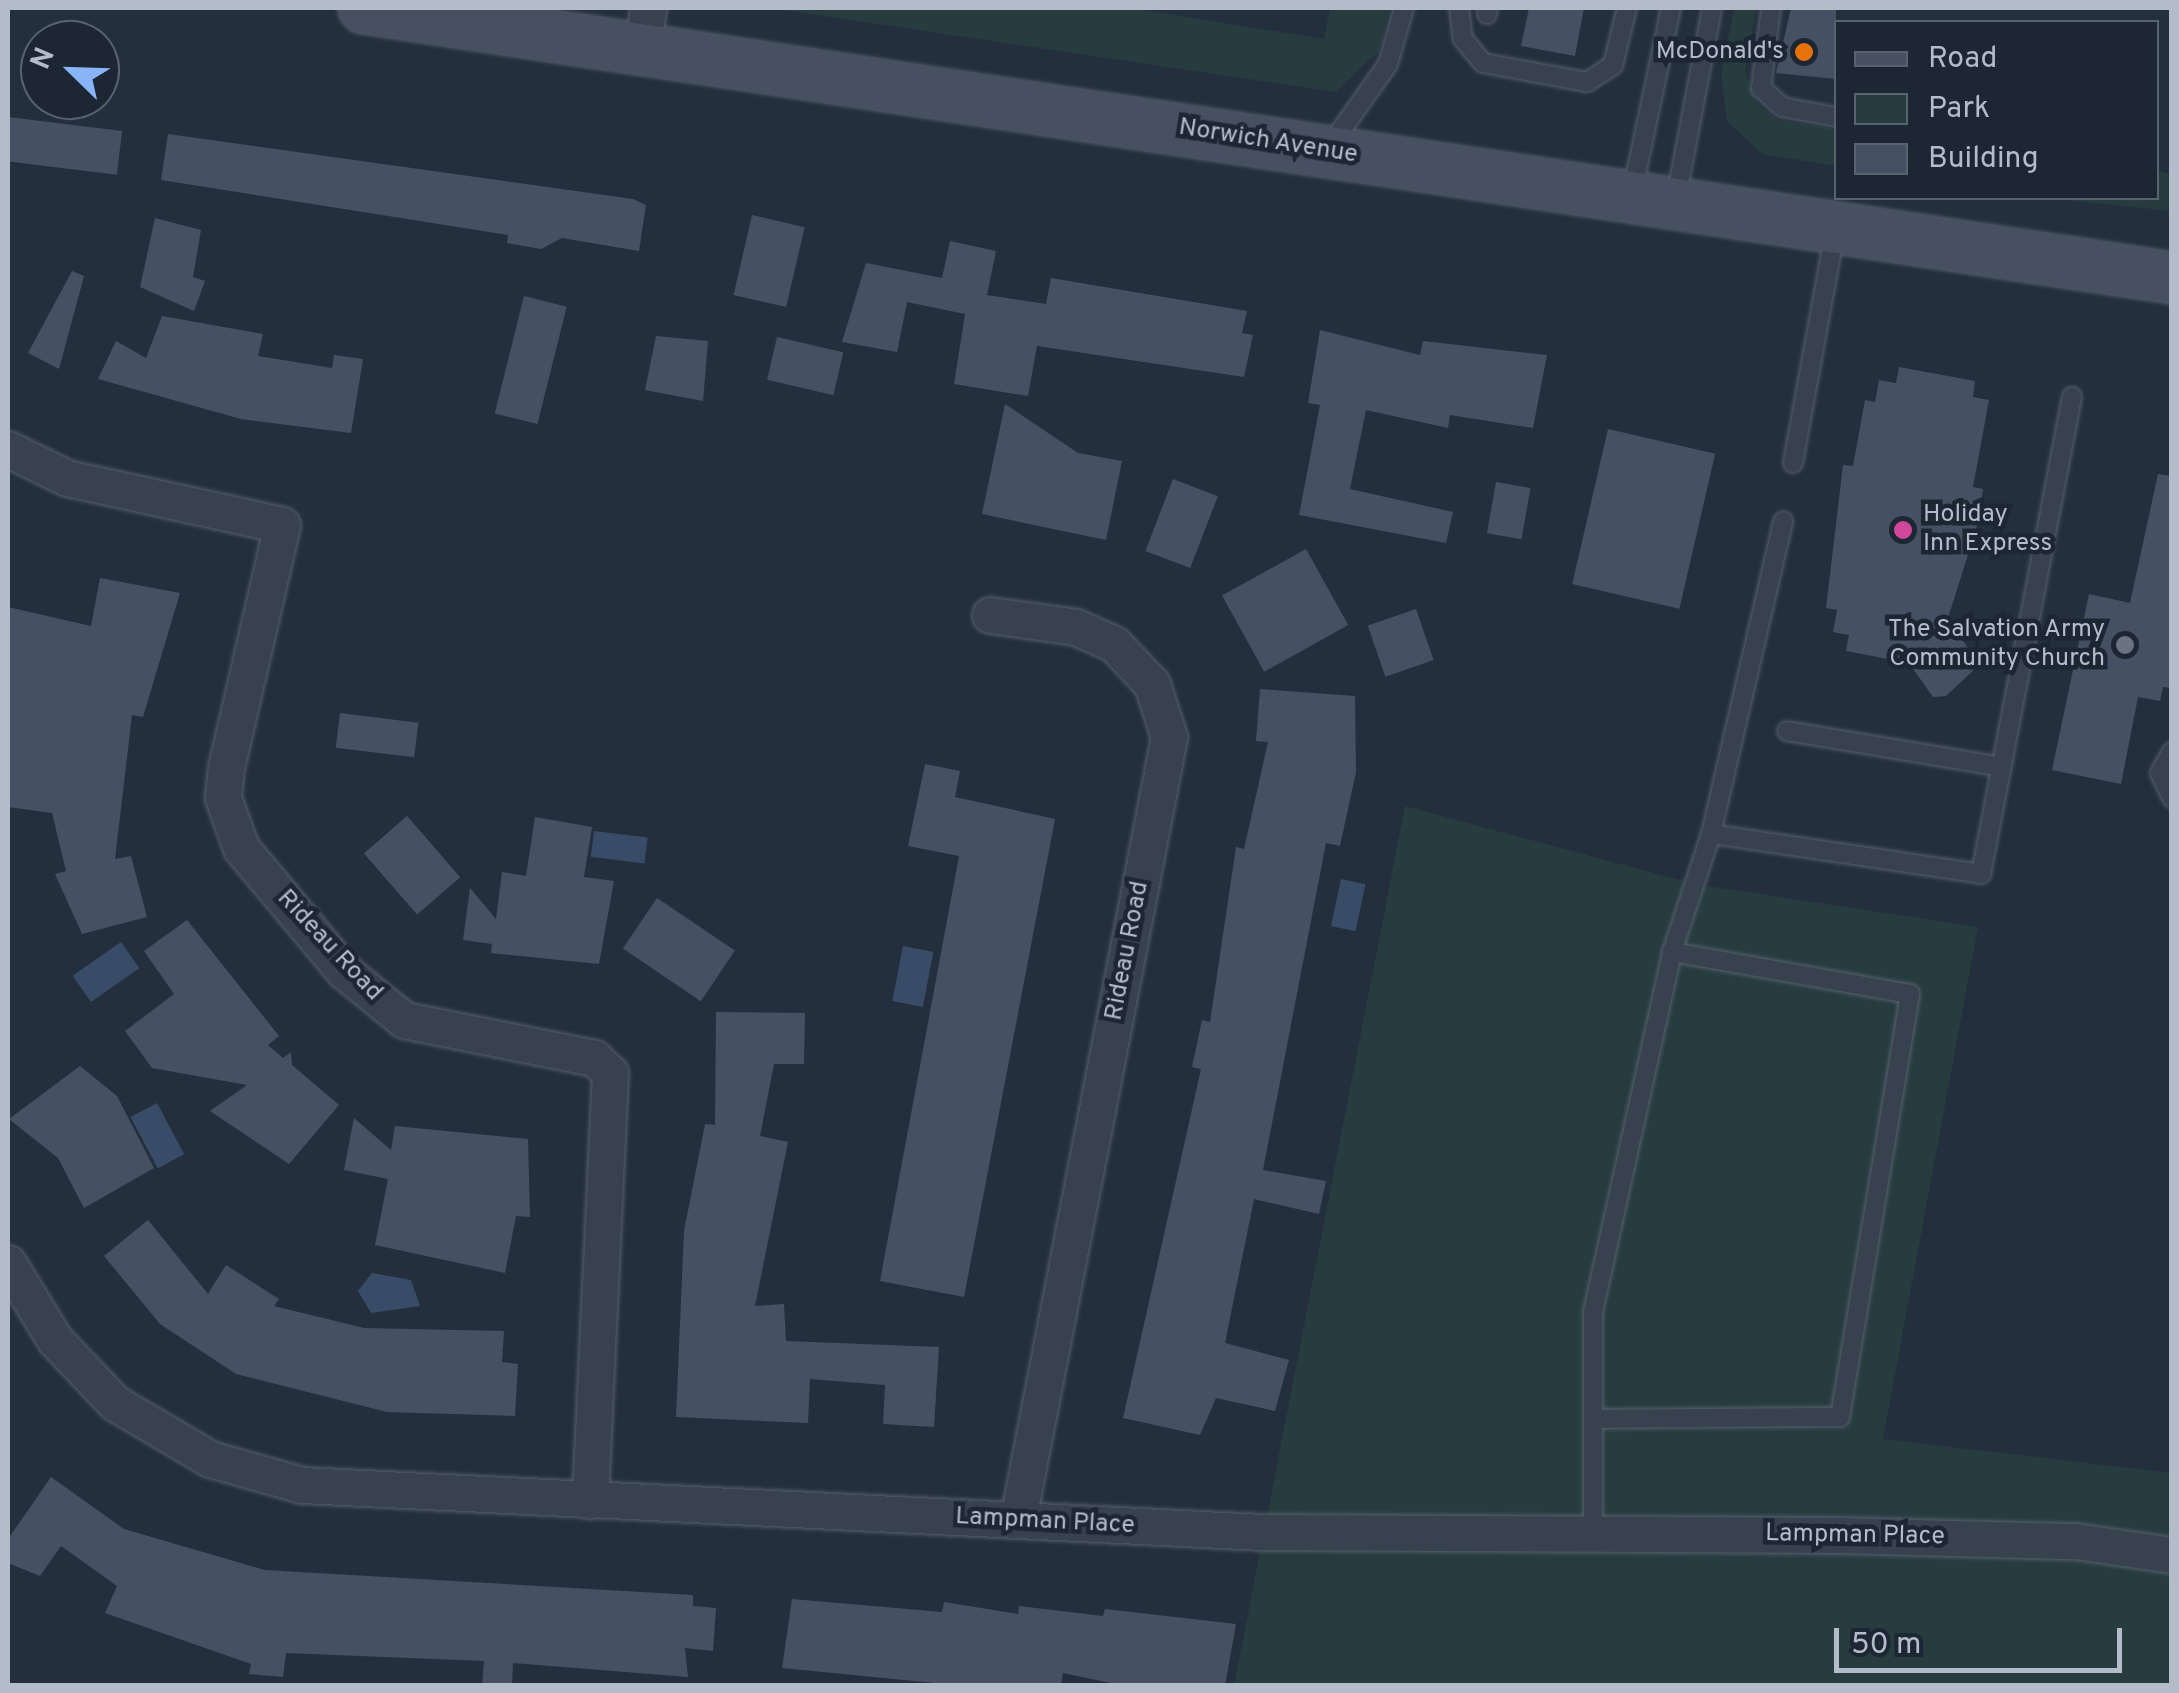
<!DOCTYPE html>
<html>
<head>
<meta charset="utf-8">
<style>
  body { margin:0 }
  #map { position:relative; width:2179px; height:1693px; overflow:hidden; background:#242f3e; font-family:Overpass,sans-serif }
  div>[style] { position:absolute }
  .green>* { inset:0; background:#263c3f }
  .water>* { inset:0; background:#394c67; transform-origin:0 0 }
  .building>* { inset:0; background:#455162; transform-origin:0 0 }
  .roads { filter:drop-shadow(0 0 2px #565f6c) drop-shadow(0 0 2px #565f6c) }
  .lane>* { height:18px; margin:-9px; padding:0 9px; transform-origin:9px; border-radius:9px; background:#38414e }
  .street>* { height:35px; margin:-17.5px; padding:0 17.5px; transform-origin:17.5px; border-radius:17.5px; background:#38414e }
  .secondary>* { height:50px; margin:-25px; padding:0 25px; transform-origin:25px; border-radius:25px; background:#465061 }
  .dots>* { width:28px; height:28px; translate:-50% -50%; box-sizing:border-box; border:5px solid #1d2633; border-radius:50% }
  span { translate:-50% -50%; white-space:nowrap; text-align:center; line-height:1.15; -webkit-text-stroke:9px #1d2633; paint-order:stroke }
  .poi-label { font-size:25px; color:#b4bcc9 }
  .right { translate:-100% -50%; text-align:right }
  .left { translate:0 -50%; text-align:left }
  .street-label { font-size:25px; color:#b4bcc9 }
  .frame { position:absolute; inset:0; border:10px solid #b4bcc9; pointer-events:none }
  .legend { position:absolute; left:1834px; top:20px; width:325px; height:180px; box-sizing:border-box; background:#1d2633; border:2px solid #59626f; margin:0; padding:12px 18px; list-style:none; font-size:30px; color:#b4bcc9 }
  .legend li { display:flex; align-items:center; gap:20px; height:50px }
  .legend b { width:50px; border:2px solid #59626f }
  .north { position:absolute; left:20px; top:20px; width:100px; height:100px; box-sizing:border-box; background:#1d2633; border:2px solid #59626f; border-radius:50%; rotate:293deg; font-size:28px; font-weight:700; line-height:40px; text-align:center; color:#b4bcc9 }
  .north::after { content:''; display:block; margin:auto; width:35px; height:45px; background:#8ab4f8; clip-path:polygon(50% 0,100% 100%,50% 72%,0 100%) }
  .scale { position:absolute; left:1834px; top:1628px; width:288px; height:45px; box-sizing:border-box; border:5px solid #b4bcc9; border-top:0; padding-left:12px; font-size:30px; line-height:35px; white-space:nowrap; color:#b4bcc9; -webkit-text-stroke:8px #1d2633; paint-order:stroke }
</style>
</head>
<body>
<div id="map">
  <div class="green">
    <i style="clip-path:polygon(770px 8px,1131px 8px,1324px 39px,1330px 8px,1390px 8px,1379px 51px,1336px 92px)"></i>
    <i style="clip-path:polygon(1734px 8px,1757px 8px,1745px 70px,1757px 104px,1779px 120px,1836px 129px,1836px 166px,1762px 154px,1727px 121px,1721px 75px)"></i>
    <i style="clip-path:polygon(2157px 171px,2171px 174px,2171px 211px,2049px 198px,2156px 198px)"></i>
    <i style="clip-path:polygon(1405px 806px,1694px 884px,1978px 927px,1883px 1439px,2171px 1473px,2171px 1685px,1234px 1686px)"></i>
  </div>
  <div class="water">
    <i style="left:594px;top:831px;width:54px;height:26px;rotate:7deg"></i>
    <i style="left:1341px;top:879px;width:25px;height:48px;rotate:12deg"></i>
    <i style="left:121px;top:942px;width:32px;height:59px;rotate:55deg"></i>
    <i style="left:903px;top:946px;width:31px;height:56px;rotate:11deg"></i>
    <i style="left:157px;top:1103px;width:58px;height:30px;rotate:62deg"></i>
    <i style="clip-path:polygon(372px 1273px,411px 1280px,420px 1306px,371px 1313px,358px 1291px)"></i>
  </div>
  <div class="building">
    <i style="clip-path:polygon(1529px 8px,1584px 8px,1575px 56px,1521px 46px)"></i>
    <i style="clip-path:polygon(1791px 8px,1836px 8px,1836px 79px,1776px 73px)"></i>
    <i style="left:8px;top:117px;width:115px;height:44px;rotate:7deg"></i>
    <i style="clip-path:polygon(168px 134px,633px 199px,646px 205px,639px 251px,562px 238px,541px 249px,507px 243px,508px 235px,161px 180px)"></i>
    <i style="left:752px;top:215px;width:54px;height:82px;rotate:13deg"></i>
    <i style="clip-path:polygon(155px 218px,201px 230px,193px 277px,205px 281px,194px 311px,140px 287px)"></i>
    <i style="clip-path:polygon(950px 241px,996px 251px,987px 295px,1046px 304px,1051px 278px,1247px 311px,1242px 333px,1253px 335px,1244px 377px,1037px 346px,1028px 396px,954px 384px,965px 314px,907px 302px,897px 352px,842px 342px,866px 263px,942px 278px)"></i>
    <i style="clip-path:polygon(72px 271px,84px 276px,59px 369px,28px 353px)"></i>
    <i style="left:524px;top:296px;width:44px;height:121px;rotate:14deg"></i>
    <i style="clip-path:polygon(162px 316px,263px 334px,258px 356px,332px 368px,334px 355px,363px 359px,351px 433px,241px 419px,98px 379px,116px 341px,146px 358px)"></i>
    <i style="clip-path:polygon(1320px 330px,1420px 355px,1423px 341px,1547px 355px,1533px 428px,1450px 415px,1448px 428px,1366px 410px,1350px 489px,1453px 512px,1446px 543px,1299px 515px,1320px 405px,1308px 403px)"></i>
    <i style="clip-path:polygon(656px 336px,708px 341px,703px 401px,645px 390px)"></i>
    <i style="left:777px;top:337px;width:68px;height:44px;rotate:13deg"></i>
    <i style="clip-path:polygon(1899px 367px,1975px 381px,1973px 397px,1989px 400px,1973px 487px,1983px 489px,1977px 526px,1948px 618px,1979px 665px,1946px 696px,1933px 697px,1909px 663px,1846px 651px,1849px 635px,1833px 632px,1837px 610px,1826px 608px,1843px 465px,1853px 466px,1865px 400px,1875px 402px,1879px 380px,1896px 383px)"></i>
    <i style="clip-path:polygon(1005px 404px,1078px 453px,1122px 461px,1106px 540px,982px 514px)"></i>
    <i style="left:1608px;top:429px;width:110px;height:159px;rotate:13deg"></i>
    <i style="clip-path:polygon(2158px 474px,2172px 476px,2172px 688px,2163px 687px,2160px 701px,2138px 697px,2121px 784px,2052px 770px,2089px 594px,2130px 603px)"></i>
    <i style="left:1173px;top:479px;width:48px;height:77px;rotate:21deg"></i>
    <i style="left:1496px;top:482px;width:35px;height:52px;rotate:10deg"></i>
    <i style="left:1306px;top:549px;width:87px;height:96px;rotate:61deg"></i>
    <i style="clip-path:polygon(100px 578px,180px 593px,143px 717px,132px 715px,115px 859px,131px 856px,147px 917px,82px 934px,55px 874px,66px 871px,52px 813px,8px 807px,8px 607px,91px 626px)"></i>
    <i style="left:1416px;top:609px;width:54px;height:51px;rotate:71deg"></i>
    <i style="clip-path:polygon(1260px 689px,1355px 696px,1356px 772px,1340px 846px,1326px 843px,1263px 1170px,1326px 1181px,1319px 1214px,1254px 1199px,1225px 1343px,1289px 1360px,1275px 1411px,1216px 1398px,1200px 1435px,1123px 1418px,1201px 1069px,1192px 1067px,1202px 1020px,1210px 1022px,1236px 847px,1244px 849px,1268px 742px,1256px 741px)"></i>
    <i style="left:340px;top:713px;width:79px;height:35px;rotate:7deg"></i>
    <i style="clip-path:polygon(925px 764px,960px 771px,955px 797px,1055px 819px,964px 1297px,880px 1281px,959px 856px,908px 846px)"></i>
    <i style="left:407px;top:816px;width:81px;height:57px;rotate:49deg"></i>
    <i style="clip-path:polygon(535px 817px,592px 827px,584px 877px,614px 881px,599px 964px,491px 953px,492px 944px,463px 940px,470px 888px,496px 919px,502px 872px,526px 876px)"></i>
    <i style="left:657px;top:898px;width:94px;height:61px;rotate:34deg"></i>
    <i style="clip-path:polygon(187px 920px,279px 1036px,268px 1045px,283px 1058px,291px 1052px,292px 1065px,339px 1105px,289px 1164px,210px 1111px,247px 1085px,152px 1068px,125px 1031px,174px 994px,144px 951px)"></i>
    <i style="clip-path:polygon(716px 1012px,805px 1013px,804px 1064px,774px 1064px,760px 1136px,788px 1142px,755px 1306px,784px 1304px,786px 1341px,939px 1347px,934px 1427px,883px 1424px,885px 1385px,810px 1379px,808px 1423px,676px 1417px,684px 1231px,705px 1124px,715px 1125px)"></i>
    <i style="clip-path:polygon(80px 1066px,117px 1096px,154px 1168px,84px 1208px,58px 1158px,9px 1119px)"></i>
    <i style="clip-path:polygon(354px 1118px,391px 1150px,395px 1126px,528px 1139px,530px 1217px,516px 1216px,505px 1273px,375px 1245px,388px 1179px,344px 1170px)"></i>
    <i style="clip-path:polygon(148px 1220px,208px 1294px,226px 1265px,279px 1299px,274px 1306px,364px 1328px,504px 1331px,502px 1362px,518px 1364px,515px 1416px,387px 1412px,236px 1374px,160px 1324px,104px 1256px)"></i>
    <i style="clip-path:polygon(51px 1477px,124px 1529px,265px 1570px,693px 1595px,693px 1606px,716px 1608px,713px 1651px,685px 1648px,688px 1677px,513px 1663px,512px 1686px,482px 1686px,484px 1661px,286px 1653px,283px 1677px,249px 1674px,251px 1664px,105px 1613px,117px 1586px,61px 1546px,40px 1576px,8px 1563px,8px 1539px)"></i>
    <i style="clip-path:polygon(792px 1599px,942px 1612px,944px 1602px,1018px 1614px,1019px 1606px,1103px 1616px,1105px 1609px,1236px 1624px,1225px 1686px,1125px 1686px,1063px 1673px,1061px 1686px,965px 1686px,782px 1668px)"></i>
  </div>
  <div class="roads">
    <div class="lane">
      <i style="left:1459px;top:8px;width:31px;rotate:83deg"></i>
      <i style="left:1463px;top:39px;width:31px;rotate:50deg"></i>
      <i style="left:1483px;top:63px;width:106px;rotate:10.4deg"></i>
      <i style="left:1587px;top:82px;width:31px;rotate:-33deg"></i>
      <i style="left:1613px;top:65px;width:59px;rotate:-76.2deg"></i>
      <i style="left:1771px;top:8px;width:81px;rotate:97.1deg"></i>
      <i style="left:1761px;top:88px;width:28px;rotate:42deg"></i>
      <i style="left:1782px;top:107px;width:55px;rotate:10.5deg"></i>
      <i style="left:1487px;top:14px;width:6px;rotate:-81deg"></i>
      <i style="left:1330px;top:146px;width:100px;rotate:-54.7deg"></i>
      <i style="left:1388px;top:64px;width:58px;rotate:-74.1deg"></i>
      <i style="left:1632px;top:193px;width:189px;rotate:-78.1deg"></i>
      <i style="left:1676px;top:199px;width:194px;rotate:-79.3deg"></i>
      <i style="left:1793px;top:463px;width:235px;rotate:-79.7deg"></i>
      <i style="left:1787px;top:731px;width:218px;rotate:9.5deg"></i>
      <i style="left:2172px;top:752px;width:24px;rotate:120deg"></i>
      <i style="left:2160px;top:773px;width:28px;rotate:64deg"></i>
      <i style="left:1711px;top:834px;width:273px;rotate:8.4deg"></i>
      <i style="left:1981px;top:874px;width:486px;rotate:-79.2deg"></i>
      <i style="left:1593px;top:1419px;width:247px;rotate:-0.5deg"></i>
      <i style="left:1840px;top:1417px;width:429px;rotate:-80.6deg"></i>
      <i style="left:1910px;top:994px;width:242px;rotate:-170deg"></i>
      <i style="left:1593px;top:1533px;width:221px;rotate:-90deg"></i>
      <i style="left:1593px;top:1312px;width:369px;rotate:-77.6deg"></i>
      <i style="left:1672px;top:952px;width:124px;rotate:-71.7deg"></i>
      <i style="left:1711px;top:834px;width:321px;rotate:-77deg"></i>
    </div>
    <div class="street">
      <i style="left:643px;top:45px;width:37px;rotate:-82deg"></i>
      <i style="left:8px;top:449px;width:66px;rotate:26.2deg"></i>
      <i style="left:67px;top:478px;width:220px;rotate:12.3deg"></i>
      <i style="left:282px;top:525px;width:248px;rotate:103deg"></i>
      <i style="left:226px;top:767px;width:31px;rotate:96deg"></i>
      <i style="left:223px;top:798px;width:53px;rotate:70.2deg"></i>
      <i style="left:241px;top:848px;width:160px;rotate:50.1deg"></i>
      <i style="left:344px;top:971px;width:77px;rotate:39.2deg"></i>
      <i style="left:404px;top:1020px;width:194px;rotate:11.3deg"></i>
      <i style="left:594px;top:1058px;width:22px;rotate:43deg"></i>
      <i style="left:610px;top:1073px;width:428px;rotate:92.7deg"></i>
      <i style="left:990px;top:615px;width:87px;rotate:7.9deg"></i>
      <i style="left:1076px;top:627px;width:42px;rotate:24.1deg"></i>
      <i style="left:1114px;top:644px;width:55px;rotate:46.5deg"></i>
      <i style="left:1152px;top:684px;width:56px;rotate:72.2deg"></i>
      <i style="left:1169px;top:737px;width:796px;rotate:100.93deg"></i>
      <i style="left:8px;top:1263px;width:90px;rotate:58.6deg"></i>
      <i style="left:55px;top:1340px;width:87px;rotate:46.4deg"></i>
      <i style="left:115px;top:1403px;width:110px;rotate:30.5deg"></i>
      <i style="left:210px;top:1459px;width:96px;rotate:15.8deg"></i>
      <i style="left:302px;top:1485px;width:963px;rotate:2.8deg"></i>
      <i style="left:1264px;top:1532px;width:575px;rotate:0.3deg"></i>
      <i style="left:1839px;top:1535px;width:236px;rotate:1.5deg"></i>
      <i style="left:2075px;top:1541px;width:98px;rotate:8.2deg"></i>
    </div>
    <div class="secondary">
      <i style="left:364px;top:8px;width:1828px;rotate:8.49deg"></i>
    </div>
  </div>
  <div class="dots">
    <i style="left:1804px;top:52px;background:#e8710a"></i>
    <i style="left:1903px;top:530px;background:#d1479c"></i>
    <i style="left:2125px;top:645px;background:#6b7280"></i>
  </div>
  <div class="poi-label">
    <span class="right" style="left:1784px;top:52px">McDonald's</span>
    <span class="left" style="left:1923px;top:530px">Holiday<br>Inn Express</span>
    <span class="right" style="left:2105px;top:645px">The Salvation Army<br>Community Church</span>
  </div>
  <div class="street-label">
    <span style="left:1268px;top:142px;rotate:9deg">Norwich Avenue</span>
    <span style="left:329px;top:946px;rotate:47deg">Rideau Road</span>
    <span style="left:1128px;top:951px;rotate:-79deg">Rideau Road</span>
    <span style="left:1045px;top:1522px;rotate:3deg">Lampman Place</span>
    <span style="left:1855px;top:1536px;rotate:1deg">Lampman Place</span>
  </div>
  <div class="frame"></div>
  <ul class="legend">
  <li><b style="height:12px;background:#465061"></b>Road</li>
  <li><b style="height:28px;background:#263c3f"></b>Park</li>
  <li><b style="height:28px;background:#455162"></b>Building</li>
  </ul>
  <div class="north">N</div>
  <div class="scale">50 m</div>
</div>
</body>
</html>
